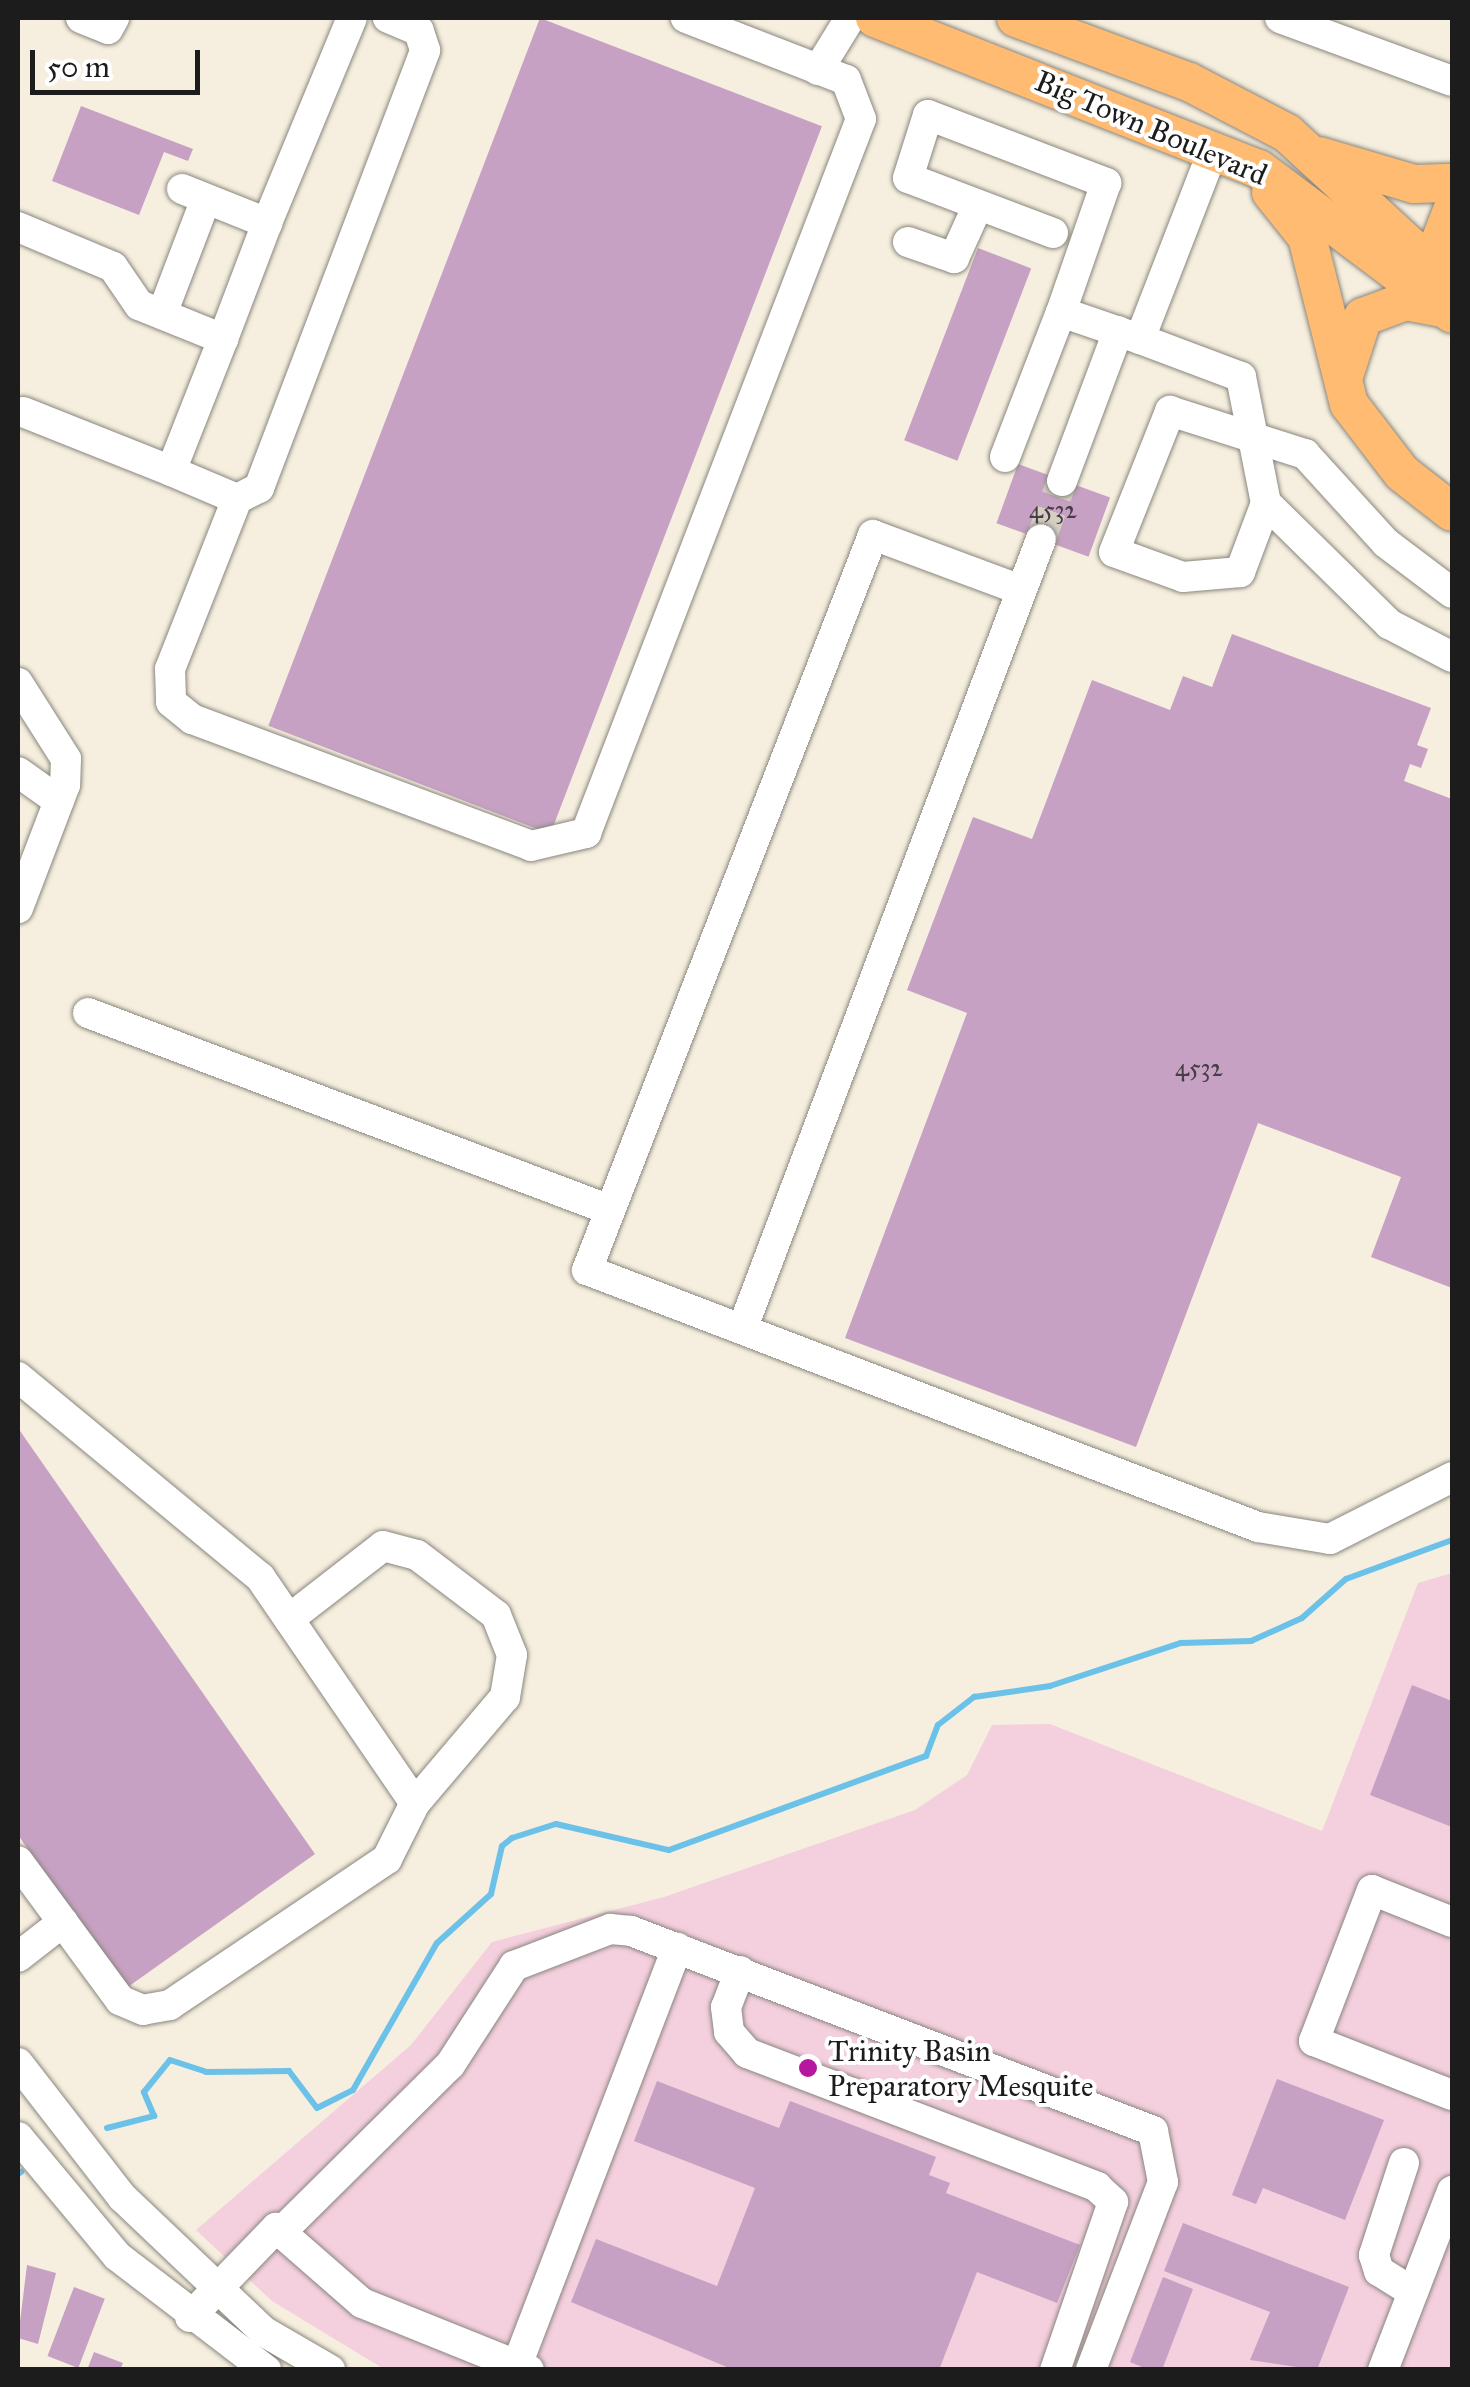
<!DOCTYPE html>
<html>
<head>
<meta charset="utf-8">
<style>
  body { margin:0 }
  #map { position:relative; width:1470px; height:2387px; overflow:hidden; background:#f6efdf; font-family:"IM FELL Great Primer",serif }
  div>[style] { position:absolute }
  .built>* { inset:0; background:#f4cfde }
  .stream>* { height:6px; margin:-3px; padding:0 3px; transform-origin:3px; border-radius:3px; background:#6cc1e9 }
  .building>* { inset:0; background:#c6a1c3; transform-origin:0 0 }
  .minor-tunnel>* { height:30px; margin-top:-15px; transform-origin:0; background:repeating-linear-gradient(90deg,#d5cfc2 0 30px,transparent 0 45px) }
  .roads { filter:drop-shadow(0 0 2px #89867e) drop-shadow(0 0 2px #89867e) }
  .minor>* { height:30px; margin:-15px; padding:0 15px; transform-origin:15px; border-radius:15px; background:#fff }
  .major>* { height:38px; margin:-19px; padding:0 19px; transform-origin:19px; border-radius:19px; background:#febb71 }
  .dots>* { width:28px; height:28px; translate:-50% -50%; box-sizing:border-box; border:5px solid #fff; border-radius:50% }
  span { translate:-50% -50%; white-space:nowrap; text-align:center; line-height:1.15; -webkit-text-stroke:8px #fff; paint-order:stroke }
  .number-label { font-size:25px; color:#463d46 }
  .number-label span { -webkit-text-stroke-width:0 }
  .street-label { font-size:30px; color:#1c1c1c }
  .poi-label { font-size:30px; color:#1c1c1c }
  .left { translate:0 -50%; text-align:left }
  .frame { position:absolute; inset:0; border:20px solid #1c1c1c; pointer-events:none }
  .scale { position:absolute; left:30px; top:50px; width:170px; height:45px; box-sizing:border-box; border:5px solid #1c1c1c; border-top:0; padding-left:12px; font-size:30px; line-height:35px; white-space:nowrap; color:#1c1c1c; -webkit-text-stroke:8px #fff; paint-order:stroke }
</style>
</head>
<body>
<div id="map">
  <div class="built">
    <i style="clip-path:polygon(1452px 1573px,1452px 2369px,384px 2369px,272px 2301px,196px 2230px,411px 2045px,492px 1942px,664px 1897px,915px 1810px,967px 1775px,992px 1725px,1050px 1724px,1322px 1831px,1418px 1583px)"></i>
  </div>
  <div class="stream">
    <i style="left:107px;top:2128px;width:49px;rotate:-14.3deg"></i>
    <i style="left:154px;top:2116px;width:26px;rotate:-113deg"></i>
    <i style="left:144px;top:2092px;width:41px;rotate:-50.9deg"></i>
    <i style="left:170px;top:2060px;width:38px;rotate:18deg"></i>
    <i style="left:206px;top:2072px;width:83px;rotate:-0.7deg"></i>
    <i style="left:289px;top:2071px;width:46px;rotate:52.9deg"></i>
    <i style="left:317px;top:2108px;width:40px;rotate:-26.6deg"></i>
    <i style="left:353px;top:2090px;width:169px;rotate:-60.3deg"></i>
    <i style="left:437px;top:1943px;width:73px;rotate:-42.2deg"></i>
    <i style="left:491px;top:1894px;width:49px;rotate:-77.1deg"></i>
    <i style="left:502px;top:1846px;width:13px;rotate:-39deg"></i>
    <i style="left:512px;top:1838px;width:46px;rotate:-17.7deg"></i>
    <i style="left:556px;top:1824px;width:116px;rotate:13deg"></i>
    <i style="left:669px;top:1850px;width:274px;rotate:-20.1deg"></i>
    <i style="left:926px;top:1756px;width:33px;rotate:-69deg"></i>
    <i style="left:938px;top:1725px;width:46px;rotate:-37.9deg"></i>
    <i style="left:974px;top:1697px;width:77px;rotate:-8.2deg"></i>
    <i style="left:1050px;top:1686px;width:138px;rotate:-18.2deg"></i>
    <i style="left:1181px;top:1643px;width:70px;rotate:-1.6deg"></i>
    <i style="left:1251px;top:1641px;width:56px;rotate:-24.3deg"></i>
    <i style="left:1302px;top:1618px;width:59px;rotate:-41.6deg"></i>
    <i style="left:1346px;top:1579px;width:113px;rotate:-20.2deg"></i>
    <i style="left:18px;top:2174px;width:4px;rotate:-34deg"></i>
  </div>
  <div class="building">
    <i style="left:540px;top:18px;width:302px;height:758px;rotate:21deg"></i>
    <i style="clip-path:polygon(81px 106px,193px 149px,188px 161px,164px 152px,139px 215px,52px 181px)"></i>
    <i style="left:978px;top:248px;width:57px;height:206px;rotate:21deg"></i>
    <i style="left:1018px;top:464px;width:98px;height:63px;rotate:20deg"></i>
    <i style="clip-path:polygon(1232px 634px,1431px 708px,1417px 745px,1428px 749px,1421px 768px,1410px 764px,1404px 781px,1452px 799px,1452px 1288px,1371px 1257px,1401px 1177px,1258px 1123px,1136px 1447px,845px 1338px,967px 1013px,907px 990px,973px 817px,1032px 839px,1092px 680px,1170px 710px,1183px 676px,1212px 687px)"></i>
    <i style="clip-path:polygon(18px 1428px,315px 1854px,125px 1989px,18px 1835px)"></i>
    <i style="clip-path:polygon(1412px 1685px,1452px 1701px,1452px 1827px,1370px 1795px)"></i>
    <i style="clip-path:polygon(1277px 2079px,1384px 2120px,1345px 2220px,1263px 2188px,1256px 2204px,1232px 2195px)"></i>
    <i style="clip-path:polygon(657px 2081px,779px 2128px,790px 2101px,936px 2157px,929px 2175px,950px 2183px,946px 2193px,1080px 2245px,1057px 2303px,977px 2272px,939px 2370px,734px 2370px,571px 2302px,596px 2239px,717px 2286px,755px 2188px,634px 2141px)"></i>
    <i style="clip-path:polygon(1183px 2223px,1349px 2287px,1317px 2370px,1250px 2360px,1270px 2312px,1164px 2271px)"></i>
    <i style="clip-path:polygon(27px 2265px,56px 2273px,38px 2344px,18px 2338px)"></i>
    <i style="clip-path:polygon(1163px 2277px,1193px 2289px,1162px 2370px,1149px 2370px,1130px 2362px)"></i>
    <i style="left:74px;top:2287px;width:33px;height:74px;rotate:21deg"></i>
    <i style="clip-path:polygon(94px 2352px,123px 2363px,120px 2370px,87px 2370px)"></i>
  </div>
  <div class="minor-tunnel">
    <i style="left:1041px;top:539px;width:62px;rotate:-70.1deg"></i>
  </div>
  <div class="roads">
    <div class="minor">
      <i style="left:81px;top:18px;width:29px;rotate:22deg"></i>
      <i style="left:108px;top:29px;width:13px;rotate:-61deg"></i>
      <i style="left:1280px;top:18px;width:183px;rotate:20.1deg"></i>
      <i style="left:818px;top:70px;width:61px;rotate:-58.4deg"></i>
      <i style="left:1214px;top:148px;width:205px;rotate:111.2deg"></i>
      <i style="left:1140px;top:339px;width:108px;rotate:20.6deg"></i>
      <i style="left:1241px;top:377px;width:128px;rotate:78.8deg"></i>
      <i style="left:1266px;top:503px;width:173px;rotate:44.5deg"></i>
      <i style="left:1389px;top:624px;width:71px;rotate:27.6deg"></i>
      <i style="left:182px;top:189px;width:92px;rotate:21.8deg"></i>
      <i style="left:267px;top:223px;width:222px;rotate:-67.5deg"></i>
      <i style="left:18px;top:227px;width:103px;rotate:22.8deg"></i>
      <i style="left:113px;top:267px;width:46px;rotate:55.6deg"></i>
      <i style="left:139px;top:305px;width:91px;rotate:22deg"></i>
      <i style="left:223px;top:339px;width:124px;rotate:-69.2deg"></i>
      <i style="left:1053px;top:233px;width:155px;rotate:-159.2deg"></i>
      <i style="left:908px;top:178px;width:66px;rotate:-72.4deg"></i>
      <i style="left:928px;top:115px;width:191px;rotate:20.9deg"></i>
      <i style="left:1106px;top:183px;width:137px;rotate:109.2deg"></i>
      <i style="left:908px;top:242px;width:49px;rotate:19.2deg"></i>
      <i style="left:954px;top:258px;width:58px;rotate:-65.6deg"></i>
      <i style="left:162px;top:314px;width:123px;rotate:-69.1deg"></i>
      <i style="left:23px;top:412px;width:159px;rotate:21.7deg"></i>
      <i style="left:171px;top:471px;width:142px;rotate:-68.5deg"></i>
      <i style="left:1005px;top:457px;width:155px;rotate:-68.9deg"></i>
      <i style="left:1061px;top:312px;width:83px;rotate:18.9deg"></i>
      <i style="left:171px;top:471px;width:72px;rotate:23deg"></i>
      <i style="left:237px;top:499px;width:25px;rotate:-27deg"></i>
      <i style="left:259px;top:488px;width:468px;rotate:-69.2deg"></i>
      <i style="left:425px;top:50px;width:20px;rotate:-108deg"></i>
      <i style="left:419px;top:31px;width:34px;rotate:-157deg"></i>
      <i style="left:1062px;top:481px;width:160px;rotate:-69.5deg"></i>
      <i style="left:237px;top:499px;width:183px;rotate:111.5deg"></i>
      <i style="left:170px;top:669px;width:33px;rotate:88deg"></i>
      <i style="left:171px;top:702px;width:27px;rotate:39deg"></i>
      <i style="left:192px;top:719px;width:362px;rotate:20.5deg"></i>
      <i style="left:531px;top:846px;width:57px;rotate:-13.3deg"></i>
      <i style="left:586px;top:833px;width:765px;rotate:-68.94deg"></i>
      <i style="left:861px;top:119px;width:42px;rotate:-111deg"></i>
      <i style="left:846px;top:80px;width:172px;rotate:-158.8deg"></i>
      <i style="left:1266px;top:503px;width:74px;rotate:110.6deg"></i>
      <i style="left:1240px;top:572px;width:57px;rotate:175deg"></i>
      <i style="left:1183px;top:577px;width:73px;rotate:-160.1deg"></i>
      <i style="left:1114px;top:552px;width:152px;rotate:-68.3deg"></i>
      <i style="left:1170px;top:411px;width:142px;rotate:17.7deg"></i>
      <i style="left:1305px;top:454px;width:120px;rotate:47.7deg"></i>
      <i style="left:1386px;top:543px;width:83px;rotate:37.1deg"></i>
      <i style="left:1021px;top:590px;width:158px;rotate:-159.6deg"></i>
      <i style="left:873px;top:535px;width:789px;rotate:111.26deg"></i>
      <i style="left:587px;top:1270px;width:719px;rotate:20.96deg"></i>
      <i style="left:1258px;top:1527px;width:73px;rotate:9.5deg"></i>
      <i style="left:1330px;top:1539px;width:137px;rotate:-26.9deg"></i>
      <i style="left:18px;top:683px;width:90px;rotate:57.7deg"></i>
      <i style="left:66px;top:759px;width:26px;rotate:92deg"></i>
      <i style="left:65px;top:785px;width:132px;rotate:110.9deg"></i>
      <i style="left:18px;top:772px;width:50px;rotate:35.3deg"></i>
      <i style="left:88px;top:1013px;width:558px;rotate:20.68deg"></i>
      <i style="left:743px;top:1327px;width:842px;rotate:-69.28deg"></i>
      <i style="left:18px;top:1377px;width:314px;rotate:39.6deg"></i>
      <i style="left:260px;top:1577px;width:274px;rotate:55.6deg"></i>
      <i style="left:415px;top:1803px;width:63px;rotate:116.6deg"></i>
      <i style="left:387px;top:1859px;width:262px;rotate:146.1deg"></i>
      <i style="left:170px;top:2005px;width:27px;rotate:170deg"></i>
      <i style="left:143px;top:2010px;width:25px;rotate:-157deg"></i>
      <i style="left:120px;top:2000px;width:172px;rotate:-126.3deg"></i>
      <i style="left:289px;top:1619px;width:119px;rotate:-37.8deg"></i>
      <i style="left:383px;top:1546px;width:35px;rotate:15deg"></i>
      <i style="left:417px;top:1555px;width:99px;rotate:37.2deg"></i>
      <i style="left:496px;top:1615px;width:43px;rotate:68.2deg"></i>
      <i style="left:512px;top:1655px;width:43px;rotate:99.5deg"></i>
      <i style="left:505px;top:1697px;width:139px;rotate:130.3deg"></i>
      <i style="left:1452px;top:1922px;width:86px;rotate:-158.2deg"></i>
      <i style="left:1372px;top:1890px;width:162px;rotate:111deg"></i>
      <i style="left:1314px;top:2041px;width:148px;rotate:21.4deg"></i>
      <i style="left:18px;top:1957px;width:57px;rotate:-37.9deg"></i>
      <i style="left:740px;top:1971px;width:39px;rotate:111deg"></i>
      <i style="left:726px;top:2007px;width:25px;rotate:83deg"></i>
      <i style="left:729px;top:2032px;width:28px;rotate:49deg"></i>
      <i style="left:747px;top:2053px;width:375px;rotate:20.9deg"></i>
      <i style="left:1097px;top:2187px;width:22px;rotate:43deg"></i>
      <i style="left:1113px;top:2202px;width:178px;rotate:109deg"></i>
      <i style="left:18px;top:2063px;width:170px;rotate:52.2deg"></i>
      <i style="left:122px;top:2197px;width:195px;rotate:43.5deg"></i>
      <i style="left:263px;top:2331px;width:78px;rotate:30.2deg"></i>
      <i style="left:18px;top:2137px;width:155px;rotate:50.2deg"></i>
      <i style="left:117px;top:2256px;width:188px;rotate:37.4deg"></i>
      <i style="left:1404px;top:2163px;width:97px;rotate:108.1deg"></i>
      <i style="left:1374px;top:2255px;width:17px;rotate:73deg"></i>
      <i style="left:1379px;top:2271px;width:40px;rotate:32deg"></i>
      <i style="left:283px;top:2230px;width:235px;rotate:-44.7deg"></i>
      <i style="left:450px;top:2065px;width:118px;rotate:-57.1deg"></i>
      <i style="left:514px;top:1966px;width:103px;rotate:-21.1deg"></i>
      <i style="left:610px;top:1929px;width:21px;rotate:5deg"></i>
      <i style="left:631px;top:1931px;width:559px;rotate:20.96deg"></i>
      <i style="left:1153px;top:2131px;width:52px;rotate:78.9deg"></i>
      <i style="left:1163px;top:2182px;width:201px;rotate:111deg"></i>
      <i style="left:190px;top:2317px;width:124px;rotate:-46deg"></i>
      <i style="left:276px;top:2228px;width:114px;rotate:41.1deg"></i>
      <i style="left:362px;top:2303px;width:180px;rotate:21.9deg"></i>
      <i style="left:517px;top:2365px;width:447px;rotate:-69deg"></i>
      <i style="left:1383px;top:2370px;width:192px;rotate:-68.9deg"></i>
    </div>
    <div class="major">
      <i style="left:875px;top:18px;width:413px;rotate:21.5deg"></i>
      <i style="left:1259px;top:169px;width:241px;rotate:36.9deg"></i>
      <i style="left:1016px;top:18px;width:184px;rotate:20.3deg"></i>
      <i style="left:1189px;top:82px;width:110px;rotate:27.5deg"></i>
      <i style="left:1287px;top:133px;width:217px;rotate:42.6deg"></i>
      <i style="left:1319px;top:156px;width:99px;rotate:16.4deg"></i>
      <i style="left:1414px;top:184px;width:38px;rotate:-2deg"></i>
      <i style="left:1271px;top:192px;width:58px;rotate:51.3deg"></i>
      <i style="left:1307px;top:237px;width:172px;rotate:75.9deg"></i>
      <i style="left:1349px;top:404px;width:87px;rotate:52.5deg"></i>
      <i style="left:1402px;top:473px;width:63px;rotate:38deg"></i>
      <i style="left:1451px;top:281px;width:33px;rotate:-117deg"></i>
      <i style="left:1436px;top:252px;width:44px;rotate:-68.7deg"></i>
      <i style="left:1345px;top:373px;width:59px;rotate:-72.2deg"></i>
      <i style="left:1363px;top:317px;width:46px;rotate:-20.4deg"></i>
      <i style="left:1406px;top:301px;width:37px;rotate:11deg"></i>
    </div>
  </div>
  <div class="dots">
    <i style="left:808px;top:2068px;background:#b5179e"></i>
  </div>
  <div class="number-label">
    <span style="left:1053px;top:510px">4532</span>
    <span style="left:1199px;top:1068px">4532</span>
  </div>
  <div class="street-label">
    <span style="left:1151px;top:128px;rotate:23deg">Big Town Boulevard</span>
  </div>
  <div class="poi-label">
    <span class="left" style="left:828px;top:2068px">Trinity Basin<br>Preparatory Mesquite</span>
  </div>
  <div class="frame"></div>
  <div class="scale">50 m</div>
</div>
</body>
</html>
